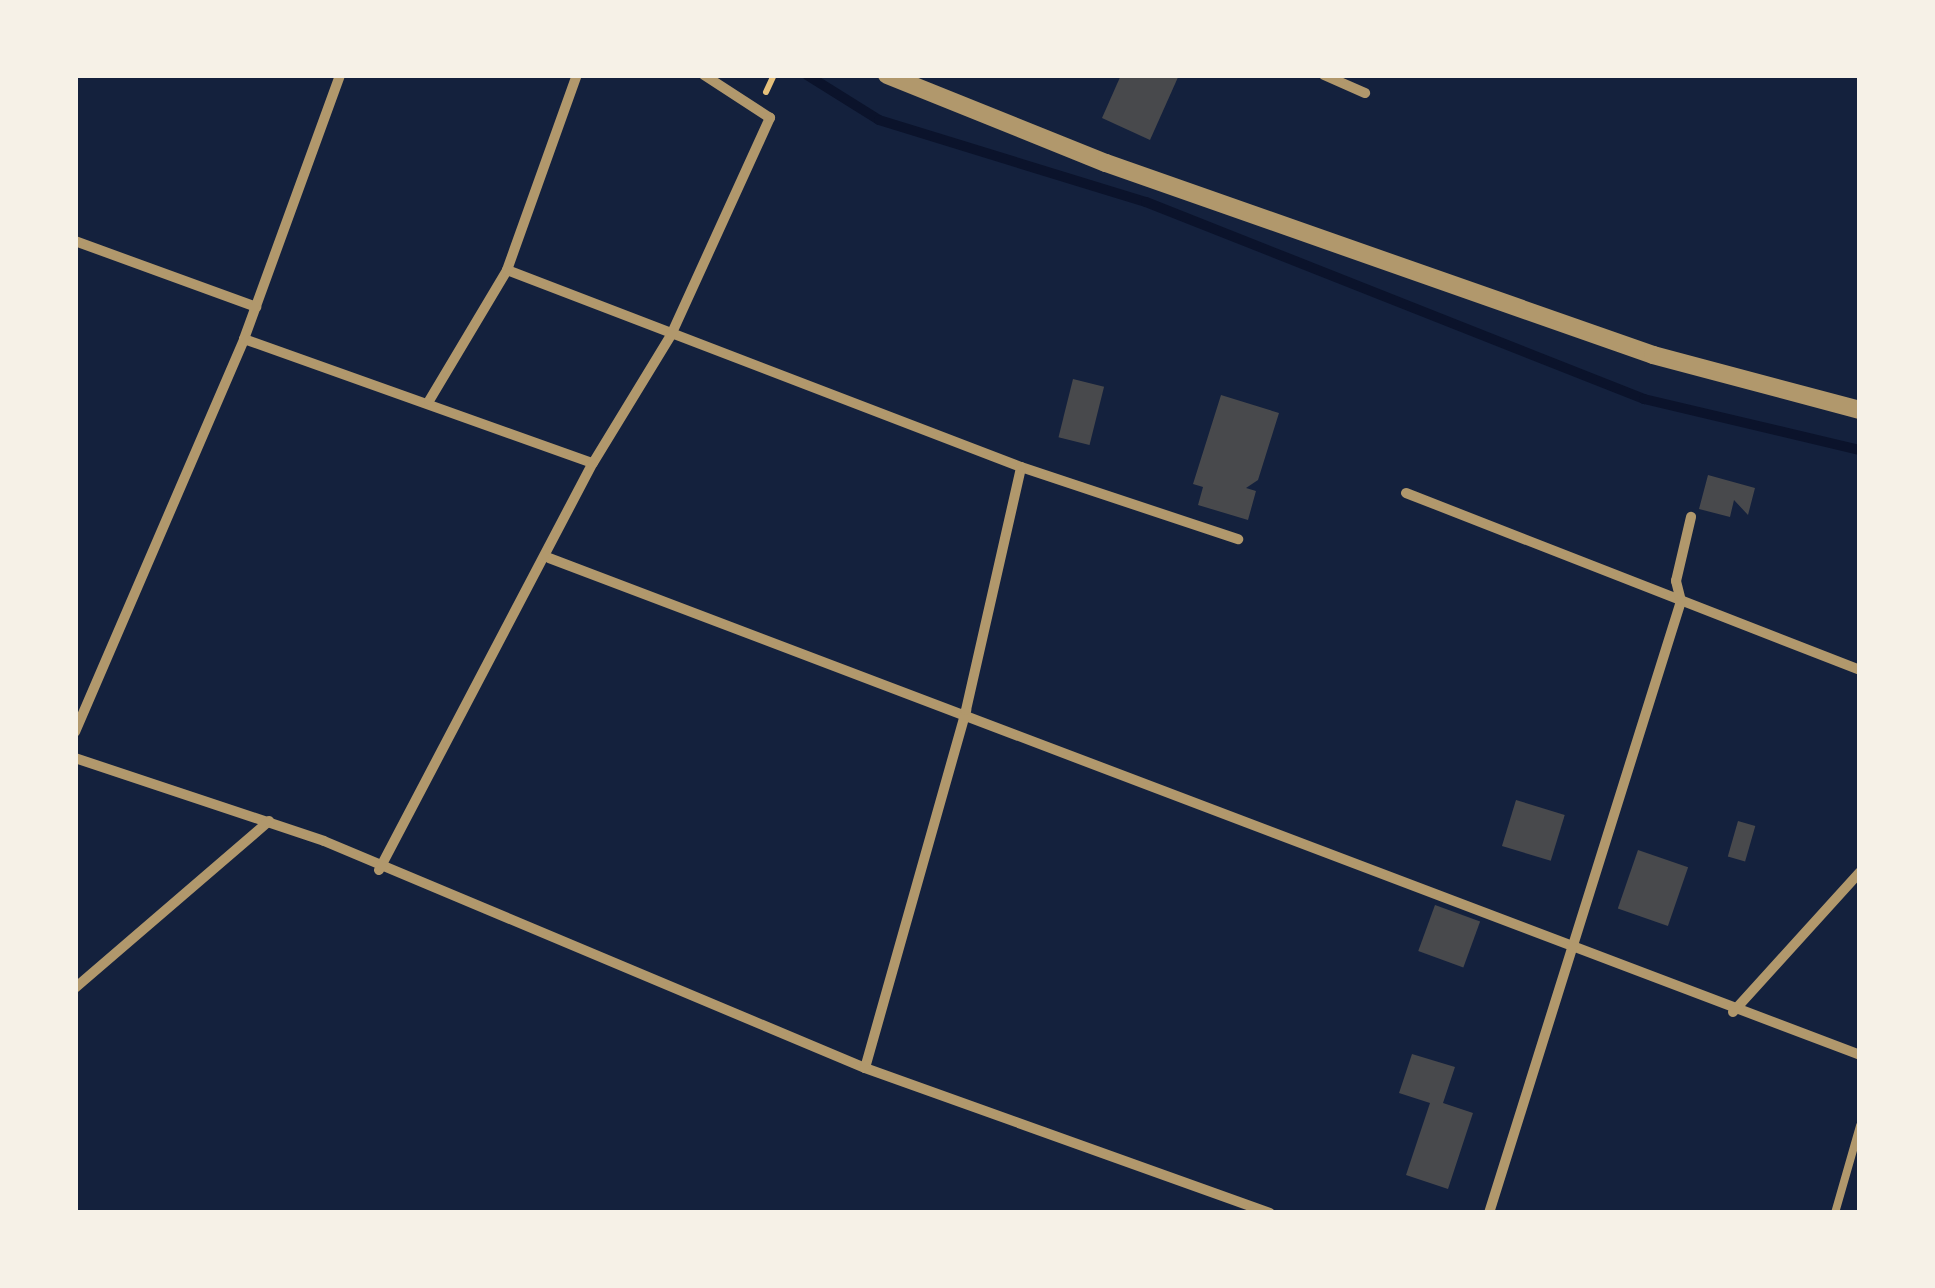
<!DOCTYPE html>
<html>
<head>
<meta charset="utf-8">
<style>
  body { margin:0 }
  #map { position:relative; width:1935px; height:1288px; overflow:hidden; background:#14213d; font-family:"Open Sans",sans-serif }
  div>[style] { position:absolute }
  .stream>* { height:10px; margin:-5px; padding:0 5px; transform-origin:5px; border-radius:5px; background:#0b132b }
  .building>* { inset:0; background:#48494c; transform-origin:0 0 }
  .path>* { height:6px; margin:-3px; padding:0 3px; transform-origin:3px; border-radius:3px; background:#e5c07b }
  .service>* { height:8px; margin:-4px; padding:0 4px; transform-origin:4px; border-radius:4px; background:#b1986c }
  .minor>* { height:10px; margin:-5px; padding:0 5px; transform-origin:5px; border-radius:5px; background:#b1986c }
  .tertiary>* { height:18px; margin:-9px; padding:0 9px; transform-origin:9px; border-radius:9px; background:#b1986c }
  span { translate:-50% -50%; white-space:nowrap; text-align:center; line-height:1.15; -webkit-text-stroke:8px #f6f1e7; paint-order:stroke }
  .frame { position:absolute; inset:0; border:78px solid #f6f1e7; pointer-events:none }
</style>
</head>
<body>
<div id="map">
  <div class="stream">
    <i style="left:807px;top:75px;width:85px;rotate:32deg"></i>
    <i style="left:879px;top:120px;width:279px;rotate:17.1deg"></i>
    <i style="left:1146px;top:202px;width:536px;rotate:21.58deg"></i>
    <i style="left:1644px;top:399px;width:222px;rotate:13.3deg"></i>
  </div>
  <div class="building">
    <i style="clip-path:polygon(1121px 75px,1179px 75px,1150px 140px,1102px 118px)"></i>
    <i style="left:1073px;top:379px;width:32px;height:60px;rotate:14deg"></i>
    <i style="clip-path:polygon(1221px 395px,1279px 413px,1258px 480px,1246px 488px,1256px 491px,1248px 520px,1198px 505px,1203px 487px,1193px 484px)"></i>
    <i style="clip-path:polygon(1708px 475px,1755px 488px,1748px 515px,1734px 500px,1730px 517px,1699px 509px)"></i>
    <i style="left:1516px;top:800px;width:51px;height:48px;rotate:17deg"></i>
    <i style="left:1738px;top:821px;width:18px;height:37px;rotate:16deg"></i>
    <i style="left:1638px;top:850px;width:53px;height:62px;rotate:19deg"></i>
    <i style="left:1435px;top:905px;width:48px;height:49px;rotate:20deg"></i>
    <i style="clip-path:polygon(1412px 1054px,1455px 1067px,1443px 1103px,1473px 1113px,1448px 1189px,1406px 1175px,1430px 1103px,1399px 1093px)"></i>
  </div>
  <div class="path">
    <i style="left:766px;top:92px;width:19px;rotate:-65deg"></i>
  </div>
  <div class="service">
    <i style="left:1835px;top:1213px;width:91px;rotate:-74deg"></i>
  </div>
  <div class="minor">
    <i style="left:1324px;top:75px;width:45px;rotate:23.7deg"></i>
    <i style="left:75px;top:241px;width:193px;rotate:20deg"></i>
    <i style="left:507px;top:270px;width:550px;rotate:20.97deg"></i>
    <i style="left:1021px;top:467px;width:229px;rotate:18.4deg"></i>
    <i style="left:244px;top:339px;width:370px;rotate:19.6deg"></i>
    <i style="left:429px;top:401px;width:152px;rotate:-59.2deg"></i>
    <i style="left:507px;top:270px;width:207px;rotate:-70.3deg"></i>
    <i style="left:1406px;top:493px;width:487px;rotate:21.3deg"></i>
    <i style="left:549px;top:558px;width:1402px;rotate:20.76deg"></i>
    <i style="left:1681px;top:601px;width:21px;rotate:-104deg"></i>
    <i style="left:1676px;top:581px;width:66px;rotate:-76.8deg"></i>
    <i style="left:75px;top:732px;width:428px;rotate:-66.7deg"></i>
    <i style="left:244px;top:339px;width:281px;rotate:-70deg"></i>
    <i style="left:75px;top:758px;width:262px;rotate:18.4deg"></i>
    <i style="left:324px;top:841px;width:587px;rotate:22.76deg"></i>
    <i style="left:865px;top:1068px;width:430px;rotate:19.7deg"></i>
    <i style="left:379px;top:870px;width:460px;rotate:-62.3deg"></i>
    <i style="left:593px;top:463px;width:150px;rotate:-58.6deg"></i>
    <i style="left:671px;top:335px;width:239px;rotate:-65.5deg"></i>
    <i style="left:770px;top:118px;width:79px;rotate:-146.9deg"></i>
    <i style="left:75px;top:988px;width:256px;rotate:-40.7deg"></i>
    <i style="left:1733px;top:1012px;width:189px;rotate:-47.8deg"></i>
    <i style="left:865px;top:1068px;width:372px;rotate:-74.2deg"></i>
    <i style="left:966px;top:710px;width:249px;rotate:-77.2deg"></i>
    <i style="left:1489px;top:1213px;width:641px;rotate:-72.58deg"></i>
  </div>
  <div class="tertiary">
    <i style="left:887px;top:75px;width:236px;rotate:21.9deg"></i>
    <i style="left:1106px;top:163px;width:580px;rotate:19.34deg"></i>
    <i style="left:1653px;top:355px;width:214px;rotate:14.9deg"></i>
  </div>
  <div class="frame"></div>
</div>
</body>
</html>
